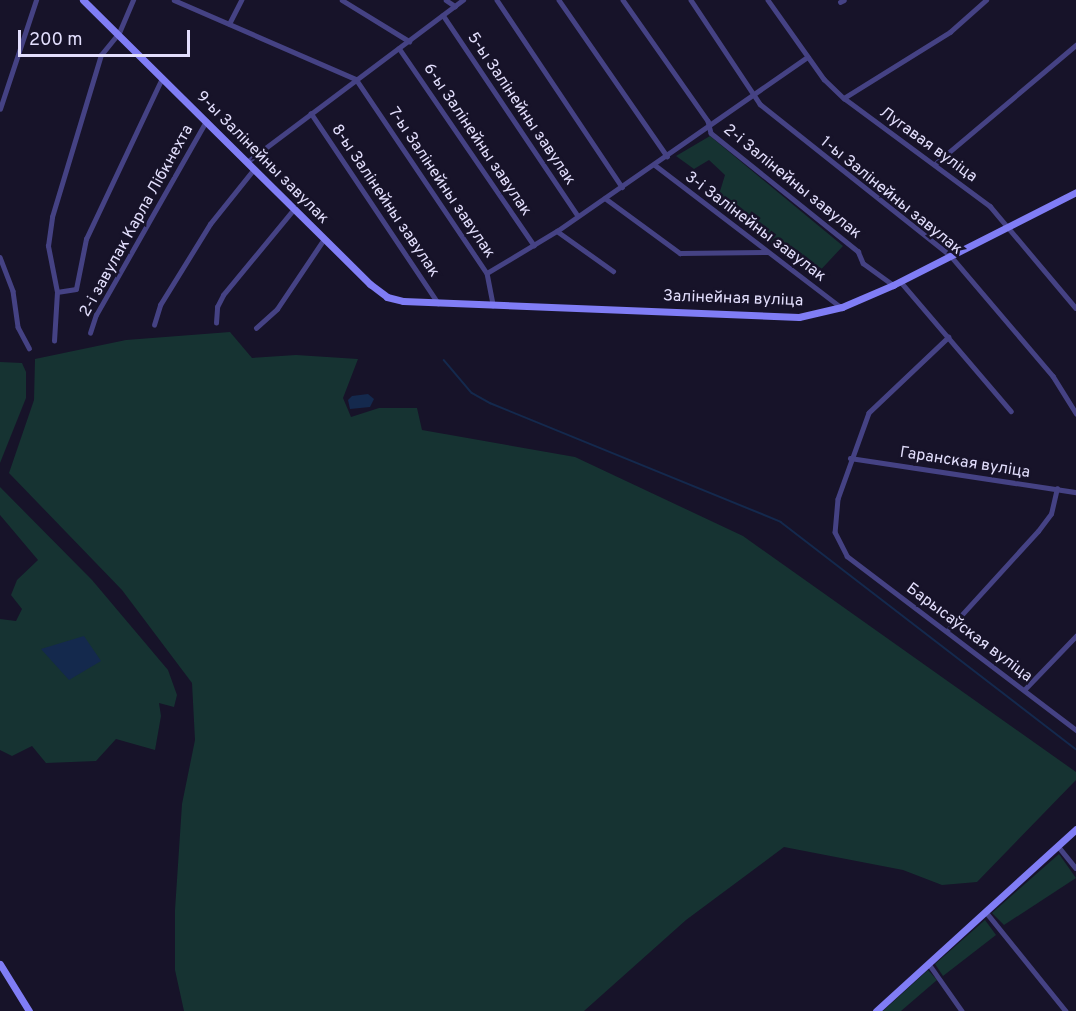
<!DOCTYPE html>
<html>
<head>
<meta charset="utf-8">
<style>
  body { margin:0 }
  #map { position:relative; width:1076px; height:1011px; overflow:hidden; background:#171329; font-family:Overpass,sans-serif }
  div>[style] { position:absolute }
  .green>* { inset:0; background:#163332 }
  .water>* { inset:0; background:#14294d }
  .stream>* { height:1.5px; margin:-0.75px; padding:0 0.75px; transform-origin:0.75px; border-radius:0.75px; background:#14294d }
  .street>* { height:4.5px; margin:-2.25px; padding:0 2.25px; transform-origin:2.25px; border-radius:2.25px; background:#454284 }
  .secondary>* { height:7px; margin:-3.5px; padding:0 3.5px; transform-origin:3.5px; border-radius:3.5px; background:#807df5 }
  span { translate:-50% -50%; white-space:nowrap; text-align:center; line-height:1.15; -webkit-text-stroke:5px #171329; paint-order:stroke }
  .street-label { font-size:16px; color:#e2defc }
  .scale { position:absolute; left:18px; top:30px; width:172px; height:27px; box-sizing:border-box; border:3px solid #e2defc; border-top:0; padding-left:8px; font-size:18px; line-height:21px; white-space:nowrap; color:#e2defc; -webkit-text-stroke:4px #171329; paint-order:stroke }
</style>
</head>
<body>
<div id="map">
  <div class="green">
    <i style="clip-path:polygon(710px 136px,843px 246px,815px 276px,717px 201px,725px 175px,709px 160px,694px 169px,676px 156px)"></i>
    <i style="clip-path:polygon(230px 332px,252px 358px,296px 355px,358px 359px,343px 398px,351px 417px,379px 408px,417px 408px,422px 430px,575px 457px,743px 536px,1076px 772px,1076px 780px,977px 882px,942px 885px,903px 870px,784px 847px,686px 920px,584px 1011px,184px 1011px,175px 970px,175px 910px,182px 804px,195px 740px,192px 683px,122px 590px,9px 473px,34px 400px,35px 359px,126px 340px)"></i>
    <i style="clip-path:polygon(0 362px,22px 363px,26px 372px,26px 398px,0 463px)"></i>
    <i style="clip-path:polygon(0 487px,92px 580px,168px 670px,177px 695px,174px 707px,159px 703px,161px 716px,155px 750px,116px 739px,96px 761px,46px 763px,32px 746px,12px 756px,0 750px,0 619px,16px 621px,22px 609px,11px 595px,17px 580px,38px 560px,0 515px)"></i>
    <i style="clip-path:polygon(1059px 854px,1076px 878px,1004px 925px,992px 913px)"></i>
    <i style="clip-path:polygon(985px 920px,996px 935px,943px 976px,935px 964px)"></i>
    <i style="clip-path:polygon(928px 970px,937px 980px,901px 1011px,883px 1011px)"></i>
  </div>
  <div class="water">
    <i style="clip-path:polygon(368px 394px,374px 399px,370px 407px,350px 409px,348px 400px,352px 396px)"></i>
    <i style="clip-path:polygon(84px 636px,101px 661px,69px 680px,41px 649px)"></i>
  </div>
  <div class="stream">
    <i style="left:444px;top:360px;width:43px;rotate:49.7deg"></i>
    <i style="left:472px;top:393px;width:21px;rotate:29deg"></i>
    <i style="left:490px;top:403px;width:314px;rotate:22.2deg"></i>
    <i style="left:781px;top:522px;width:372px;rotate:37.6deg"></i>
  </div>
  <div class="street">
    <i style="left:174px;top:0;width:198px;rotate:23.5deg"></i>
    <i style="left:356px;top:79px;width:234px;rotate:56deg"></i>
    <i style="left:487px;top:273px;width:33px;rotate:79deg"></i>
    <i style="left:342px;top:0;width:79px;rotate:31.5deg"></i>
    <i style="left:446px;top:0;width:11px;rotate:34deg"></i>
    <i style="left:497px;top:0;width:225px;rotate:56.2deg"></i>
    <i style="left:559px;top:0;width:190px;rotate:55.3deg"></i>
    <i style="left:623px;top:0;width:148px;rotate:54.9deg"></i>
    <i style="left:708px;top:121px;width:12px;rotate:76deg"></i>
    <i style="left:711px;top:133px;width:189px;rotate:38.8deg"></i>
    <i style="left:858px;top:251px;width:13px;rotate:67deg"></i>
    <i style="left:863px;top:263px;width:37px;rotate:36deg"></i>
    <i style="left:691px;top:0;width:125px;rotate:56.4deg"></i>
    <i style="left:760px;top:104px;width:243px;rotate:38.5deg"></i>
    <i style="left:950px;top:255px;width:159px;rotate:49.6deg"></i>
    <i style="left:1053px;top:376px;width:44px;rotate:58.1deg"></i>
    <i style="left:768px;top:0;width:97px;rotate:54.7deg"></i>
    <i style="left:824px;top:79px;width:28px;rotate:44deg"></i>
    <i style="left:844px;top:98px;width:182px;rotate:36.5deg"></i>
    <i style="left:990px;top:206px;width:133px;rotate:49.9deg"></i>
    <i style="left:840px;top:2px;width:4px;rotate:-27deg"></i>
    <i style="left:443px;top:15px;width:242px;rotate:56.1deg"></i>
    <i style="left:229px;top:24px;width:27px;rotate:-63deg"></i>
    <i style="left:399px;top:48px;width:239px;rotate:55.6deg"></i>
    <i style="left:844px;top:98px;width:125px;rotate:-31.9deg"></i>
    <i style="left:950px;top:32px;width:48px;rotate:-41.6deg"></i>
    <i style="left:0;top:109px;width:115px;rotate:-71.7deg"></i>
    <i style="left:311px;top:113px;width:229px;rotate:56.2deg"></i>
    <i style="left:247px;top:162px;width:270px;rotate:-36.9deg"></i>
    <i style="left:935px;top:164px;width:185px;rotate:-40.2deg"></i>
    <i style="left:655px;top:165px;width:234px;rotate:37.4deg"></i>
    <i style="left:605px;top:198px;width:93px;rotate:36.3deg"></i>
    <i style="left:680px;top:253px;width:87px;rotate:-0.7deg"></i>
    <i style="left:557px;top:231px;width:69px;rotate:35.5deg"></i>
    <i style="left:0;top:257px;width:36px;rotate:69deg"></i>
    <i style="left:13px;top:291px;width:36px;rotate:82deg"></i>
    <i style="left:18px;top:327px;width:24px;rotate:62deg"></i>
    <i style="left:487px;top:273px;width:82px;rotate:-31deg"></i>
    <i style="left:557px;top:231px;width:305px;rotate:-34.8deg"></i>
    <i style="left:900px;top:281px;width:171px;rotate:49.5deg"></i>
    <i style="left:57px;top:292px;width:19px;rotate:-9deg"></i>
    <i style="left:76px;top:289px;width:51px;rotate:-78.7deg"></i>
    <i style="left:86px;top:239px;width:178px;rotate:-64.7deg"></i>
    <i style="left:216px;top:323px;width:16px;rotate:-86deg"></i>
    <i style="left:217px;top:307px;width:13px;rotate:-63deg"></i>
    <i style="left:223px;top:295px;width:112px;rotate:-50.5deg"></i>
    <i style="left:154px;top:325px;width:21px;rotate:-73deg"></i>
    <i style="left:160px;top:305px;width:95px;rotate:-58.3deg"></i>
    <i style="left:210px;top:224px;width:70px;rotate:-51.3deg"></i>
    <i style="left:256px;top:328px;width:28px;rotate:-42deg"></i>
    <i style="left:277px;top:309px;width:84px;rotate:-56.1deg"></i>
    <i style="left:90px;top:333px;width:19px;rotate:-72deg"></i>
    <i style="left:96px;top:315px;width:223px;rotate:-60.4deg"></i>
    <i style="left:949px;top:337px;width:110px;rotate:136.5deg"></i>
    <i style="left:869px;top:413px;width:91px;rotate:109.8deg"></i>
    <i style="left:838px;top:499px;width:33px;rotate:95deg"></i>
    <i style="left:835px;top:532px;width:27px;rotate:63deg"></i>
    <i style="left:847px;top:556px;width:288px;rotate:37.2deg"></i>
    <i style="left:54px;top:341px;width:49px;rotate:-86.5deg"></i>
    <i style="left:57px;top:292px;width:47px;rotate:-101.1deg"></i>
    <i style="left:48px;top:246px;width:29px;rotate:-82deg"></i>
    <i style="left:52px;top:217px;width:169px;rotate:-73.2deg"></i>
    <i style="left:101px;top:55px;width:28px;rotate:-51deg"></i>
    <i style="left:119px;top:33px;width:36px;rotate:-67deg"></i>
    <i style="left:850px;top:458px;width:229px;rotate:8.6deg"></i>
    <i style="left:947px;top:631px;width:135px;rotate:-47.7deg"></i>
    <i style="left:1038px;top:531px;width:21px;rotate:-53deg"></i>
    <i style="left:1051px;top:514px;width:26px;rotate:-77deg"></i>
    <i style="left:1024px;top:690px;width:75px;rotate:-46.1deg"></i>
    <i style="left:1058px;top:846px;width:28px;rotate:51deg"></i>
    <i style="left:986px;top:912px;width:127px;rotate:51.1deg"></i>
    <i style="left:929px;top:964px;width:57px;rotate:54.9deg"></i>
  </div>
  <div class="secondary">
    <i style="left:83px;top:0;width:404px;rotate:44.7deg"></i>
    <i style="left:370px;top:284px;width:21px;rotate:37deg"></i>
    <i style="left:387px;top:297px;width:16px;rotate:14deg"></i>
    <i style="left:403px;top:301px;width:396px;rotate:2.3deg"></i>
    <i style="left:799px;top:317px;width:44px;rotate:-13.1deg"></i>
    <i style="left:842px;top:307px;width:56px;rotate:-23.3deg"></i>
    <i style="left:893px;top:285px;width:205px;rotate:-26.9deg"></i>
    <i style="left:0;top:964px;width:55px;rotate:58.3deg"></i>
    <i style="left:876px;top:1011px;width:270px;rotate:-42.3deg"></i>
  </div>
  <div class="street-label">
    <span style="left:521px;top:109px;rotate:56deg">5-ы Залінейны завулак</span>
    <span style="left:477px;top:140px;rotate:56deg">6-ы Залінейны завулак</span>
    <span style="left:928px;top:145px;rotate:36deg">Лугавая вуліца</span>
    <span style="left:262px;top:158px;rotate:45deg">9-ы Залінейны завулак</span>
    <span style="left:792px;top:182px;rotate:39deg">2-і Залінейны завулак</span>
    <span style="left:441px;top:183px;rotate:56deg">7-ы Залінейны завулак</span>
    <span style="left:891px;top:196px;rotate:39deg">1-ы Залінейны завулак</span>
    <span style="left:385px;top:201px;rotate:56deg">8-ы Залінейны завулак</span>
    <span style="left:137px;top:221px;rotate:-61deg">2-і завулак Карла Лібкнехта</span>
    <span style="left:755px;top:227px;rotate:37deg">3-і Залінейны завулак</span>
    <span style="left:733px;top:299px;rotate:2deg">Залінейная вуліца</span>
    <span style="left:965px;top:463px;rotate:9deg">Гаранская вуліца</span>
    <span style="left:969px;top:633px;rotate:37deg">Барысаўская вуліца</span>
  </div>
  <div class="scale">200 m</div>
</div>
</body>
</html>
